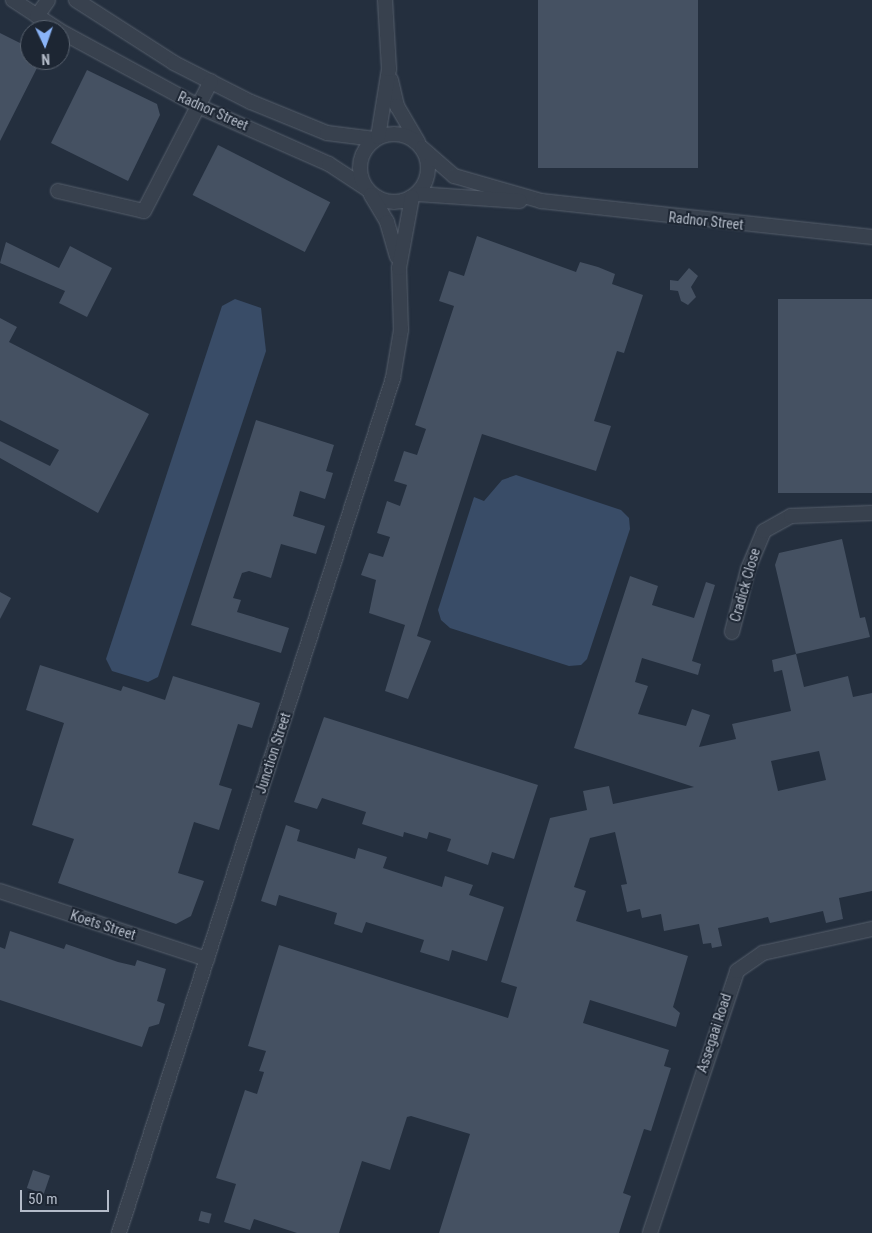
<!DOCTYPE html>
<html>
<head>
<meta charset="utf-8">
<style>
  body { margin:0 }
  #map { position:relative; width:872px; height:1233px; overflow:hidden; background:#242f3e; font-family:"Roboto Condensed",sans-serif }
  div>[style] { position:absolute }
  .water>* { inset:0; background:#394c67 }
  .building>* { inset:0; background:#455162; transform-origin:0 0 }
  .roads { filter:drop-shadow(0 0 1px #565f6c) drop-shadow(0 0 1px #565f6c) }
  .minor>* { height:14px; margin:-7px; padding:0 7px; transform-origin:7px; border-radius:7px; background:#38414e }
  .minor>.ring { margin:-7px; padding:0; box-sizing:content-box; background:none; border:14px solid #38414e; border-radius:50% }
  span { translate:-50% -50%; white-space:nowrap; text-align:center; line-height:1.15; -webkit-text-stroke:4px #1d2633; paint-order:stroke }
  .street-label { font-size:14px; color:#b4bcc9 }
  .north { position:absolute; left:20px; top:20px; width:50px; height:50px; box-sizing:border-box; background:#1d2633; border:1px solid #59626f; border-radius:50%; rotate:177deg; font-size:14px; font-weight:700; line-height:20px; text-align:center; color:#b4bcc9 }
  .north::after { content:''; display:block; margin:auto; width:18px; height:22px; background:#8ab4f8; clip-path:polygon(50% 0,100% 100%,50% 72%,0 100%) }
  .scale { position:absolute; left:20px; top:1190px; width:89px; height:22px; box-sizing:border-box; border:2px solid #b4bcc9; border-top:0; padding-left:6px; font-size:15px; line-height:18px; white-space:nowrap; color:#b4bcc9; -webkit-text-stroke:4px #1d2633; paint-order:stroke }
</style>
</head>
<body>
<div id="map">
  <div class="water">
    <i style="clip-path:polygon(235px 299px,261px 308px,266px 351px,158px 677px,148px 682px,112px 671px,106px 659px,222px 306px)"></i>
    <i style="clip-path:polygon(516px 475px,621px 510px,629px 518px,630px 529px,587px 659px,581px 665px,569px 666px,450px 628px,441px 620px,438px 610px,474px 497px,484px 501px,502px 480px)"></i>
  </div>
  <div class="building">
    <i style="left:538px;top:0;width:160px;height:168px"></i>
    <i style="clip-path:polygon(0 33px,30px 48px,30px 60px,39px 64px,0 141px)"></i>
    <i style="clip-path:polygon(87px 70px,157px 104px,160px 115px,128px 181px,51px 143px)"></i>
    <i style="left:218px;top:145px;width:126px;height:56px;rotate:27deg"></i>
    <i style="clip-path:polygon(477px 236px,576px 272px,580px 262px,598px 267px,615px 274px,612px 284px,643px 295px,624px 353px,617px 351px,594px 421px,611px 426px,596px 471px,482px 434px,417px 636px,431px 641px,408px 699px,385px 691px,405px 625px,369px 613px,376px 580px,361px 575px,369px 553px,383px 557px,390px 537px,377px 533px,387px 501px,400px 506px,407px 485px,394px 481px,404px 451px,417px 455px,426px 429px,415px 425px,454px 306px,439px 301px,449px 271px,464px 276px)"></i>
    <i style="clip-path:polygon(6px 242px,59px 268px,70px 246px,112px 268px,87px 317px,59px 303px,65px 291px,0 263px)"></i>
    <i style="clip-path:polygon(689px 268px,698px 276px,691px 287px,696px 297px,688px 305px,681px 301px,678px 291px,670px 290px,670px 280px,678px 281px)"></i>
    <i style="left:872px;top:299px;width:194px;height:94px;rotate:90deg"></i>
    <i style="clip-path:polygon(0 318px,17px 327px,9px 342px,149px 414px,98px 513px,0 458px,0 441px,50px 466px,59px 450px,0 420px)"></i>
    <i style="clip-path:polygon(256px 420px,334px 445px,326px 471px,333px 473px,325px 499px,300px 491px,293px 516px,325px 526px,316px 554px,281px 544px,271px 578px,249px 571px,242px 573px,233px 598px,241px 600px,237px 612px,289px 628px,281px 653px,191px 625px)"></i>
    <i style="clip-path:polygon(842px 539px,860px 618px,865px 617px,870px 637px,796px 654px,775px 565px,779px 553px)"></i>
    <i style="clip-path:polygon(evenodd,630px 576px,658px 586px,652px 605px,694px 618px,706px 582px,715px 585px,692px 661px,701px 664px,698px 675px,642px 658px,635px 682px,648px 686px,638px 714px,686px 726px,692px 709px,710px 715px,699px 747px,736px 739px,732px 724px,791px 711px,782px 670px,774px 672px,772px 660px,796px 654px,804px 687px,848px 676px,853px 697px,872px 693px,872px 891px,839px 898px,843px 919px,826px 923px,823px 911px,770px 923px,768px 917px,718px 928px,722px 946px,712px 948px,711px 943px,703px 944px,699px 924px,664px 931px,661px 914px,642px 918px,640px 909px,627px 912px,621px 885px,627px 884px,615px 832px,590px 838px,574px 887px,586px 891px,576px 921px,688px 956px,673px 1007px,680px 1013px,676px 1027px,590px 1000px,583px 1023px,669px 1050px,664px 1066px,671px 1068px,651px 1131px,644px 1129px,623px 1193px,631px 1196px,619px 1233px,439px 1233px,470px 1134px,411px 1116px,407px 1117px,390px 1170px,362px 1161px,339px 1233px,297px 1233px,254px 1219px,250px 1230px,224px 1222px,236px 1184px,216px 1178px,245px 1090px,257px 1094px,264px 1072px,259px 1071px,266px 1051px,248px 1046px,279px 945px,508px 1018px,517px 987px,501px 982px,550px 818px,587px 810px,583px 791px,609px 786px,613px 804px,694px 787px,574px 748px,630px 576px,819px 751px,826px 780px,778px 791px,771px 761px,819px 751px)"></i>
    <i style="clip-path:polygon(0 592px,11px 598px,0 619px)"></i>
    <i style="clip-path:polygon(40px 665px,121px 691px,123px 686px,165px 700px,173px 676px,260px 703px,252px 728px,238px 724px,219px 785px,232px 789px,219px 830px,194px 822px,178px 873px,204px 881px,191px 916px,176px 924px,58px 883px,74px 839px,32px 825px,64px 723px,26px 710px)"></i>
    <i style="clip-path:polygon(324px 717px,538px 785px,514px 859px,492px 852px,488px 865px,447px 851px,451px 839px,429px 832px,427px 839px,404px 832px,403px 837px,362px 824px,366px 812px,322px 798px,317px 809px,294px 802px)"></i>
    <i style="clip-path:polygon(286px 825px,300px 830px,297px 841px,355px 859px,358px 848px,387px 857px,383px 868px,442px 887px,445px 876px,473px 885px,469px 895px,504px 907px,487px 961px,452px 950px,449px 961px,420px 952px,424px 940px,366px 922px,362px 933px,334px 924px,337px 913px,279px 895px,276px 906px,261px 901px)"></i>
    <i style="clip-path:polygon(10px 931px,64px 949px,66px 944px,118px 962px,135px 966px,137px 960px,166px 969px,157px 1001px,165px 1004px,159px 1024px,149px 1027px,142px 1047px,0 1000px,0 947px,5px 949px)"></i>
    <i style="left:33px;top:1170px;width:18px;height:19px;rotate:19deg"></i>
    <i style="left:201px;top:1211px;width:11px;height:10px;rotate:15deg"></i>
  </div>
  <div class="roads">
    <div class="minor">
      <i style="left:13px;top:0;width:55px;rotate:33.1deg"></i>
      <i style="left:76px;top:0;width:117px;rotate:32.7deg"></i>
      <i style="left:174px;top:63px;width:86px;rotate:26.9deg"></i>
      <i style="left:251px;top:102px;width:82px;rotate:22.2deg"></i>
      <i style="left:327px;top:133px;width:48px;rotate:7.1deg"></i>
      <i style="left:37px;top:16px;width:19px;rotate:-55deg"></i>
      <i style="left:60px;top:31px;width:157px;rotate:28.5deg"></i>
      <i style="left:198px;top:106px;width:143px;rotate:23.9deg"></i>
      <i style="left:329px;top:164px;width:45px;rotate:33.3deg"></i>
      <i style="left:391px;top:80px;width:27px;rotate:77deg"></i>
      <i style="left:397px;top:106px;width:42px;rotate:59.7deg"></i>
      <i class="ring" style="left:360px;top:134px;width:54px;height:54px"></i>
      <i style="left:378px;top:137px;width:69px;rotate:-80.8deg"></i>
      <i style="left:389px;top:69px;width:69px;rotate:-93.3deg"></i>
      <i style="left:422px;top:148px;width:43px;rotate:41.2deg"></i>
      <i style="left:454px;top:176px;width:91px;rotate:16deg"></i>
      <i style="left:541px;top:201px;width:333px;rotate:6.2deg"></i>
      <i style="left:58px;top:191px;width:88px;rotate:13.1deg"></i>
      <i style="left:144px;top:211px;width:146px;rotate:-62.7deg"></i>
      <i style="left:417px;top:194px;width:103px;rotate:3.9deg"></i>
      <i style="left:371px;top:195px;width:31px;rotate:59deg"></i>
      <i style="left:387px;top:222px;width:36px;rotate:74deg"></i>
      <i style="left:732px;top:632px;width:65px;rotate:-75.7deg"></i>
      <i style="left:748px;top:569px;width:41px;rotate:-67.2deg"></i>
      <i style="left:764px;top:531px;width:31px;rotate:-29deg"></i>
      <i style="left:791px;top:516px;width:81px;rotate:-2.1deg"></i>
      <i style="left:0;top:891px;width:218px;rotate:18.2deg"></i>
      <i style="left:119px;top:1233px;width:898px;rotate:-72.23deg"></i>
      <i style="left:393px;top:378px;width:49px;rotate:-80.5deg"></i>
      <i style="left:401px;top:330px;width:62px;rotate:-91.8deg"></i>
      <i style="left:399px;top:268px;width:72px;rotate:-79.6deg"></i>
      <i style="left:650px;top:1233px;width:276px;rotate:-71.6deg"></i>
      <i style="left:737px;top:971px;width:32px;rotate:-35deg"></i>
      <i style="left:763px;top:953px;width:112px;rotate:-12.4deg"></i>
    </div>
  </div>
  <div class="street-label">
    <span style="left:213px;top:111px;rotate:24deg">Radnor Street</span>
    <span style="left:706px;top:221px;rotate:6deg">Radnor Street</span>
    <span style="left:745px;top:585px;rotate:-74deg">Cradick Close</span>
    <span style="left:273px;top:753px;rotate:-72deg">Junction Street</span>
    <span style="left:103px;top:925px;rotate:18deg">Koets Street</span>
    <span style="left:714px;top:1033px;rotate:-72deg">Assegaai Road</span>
  </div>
  <div class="north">N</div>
  <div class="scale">50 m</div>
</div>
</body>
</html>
